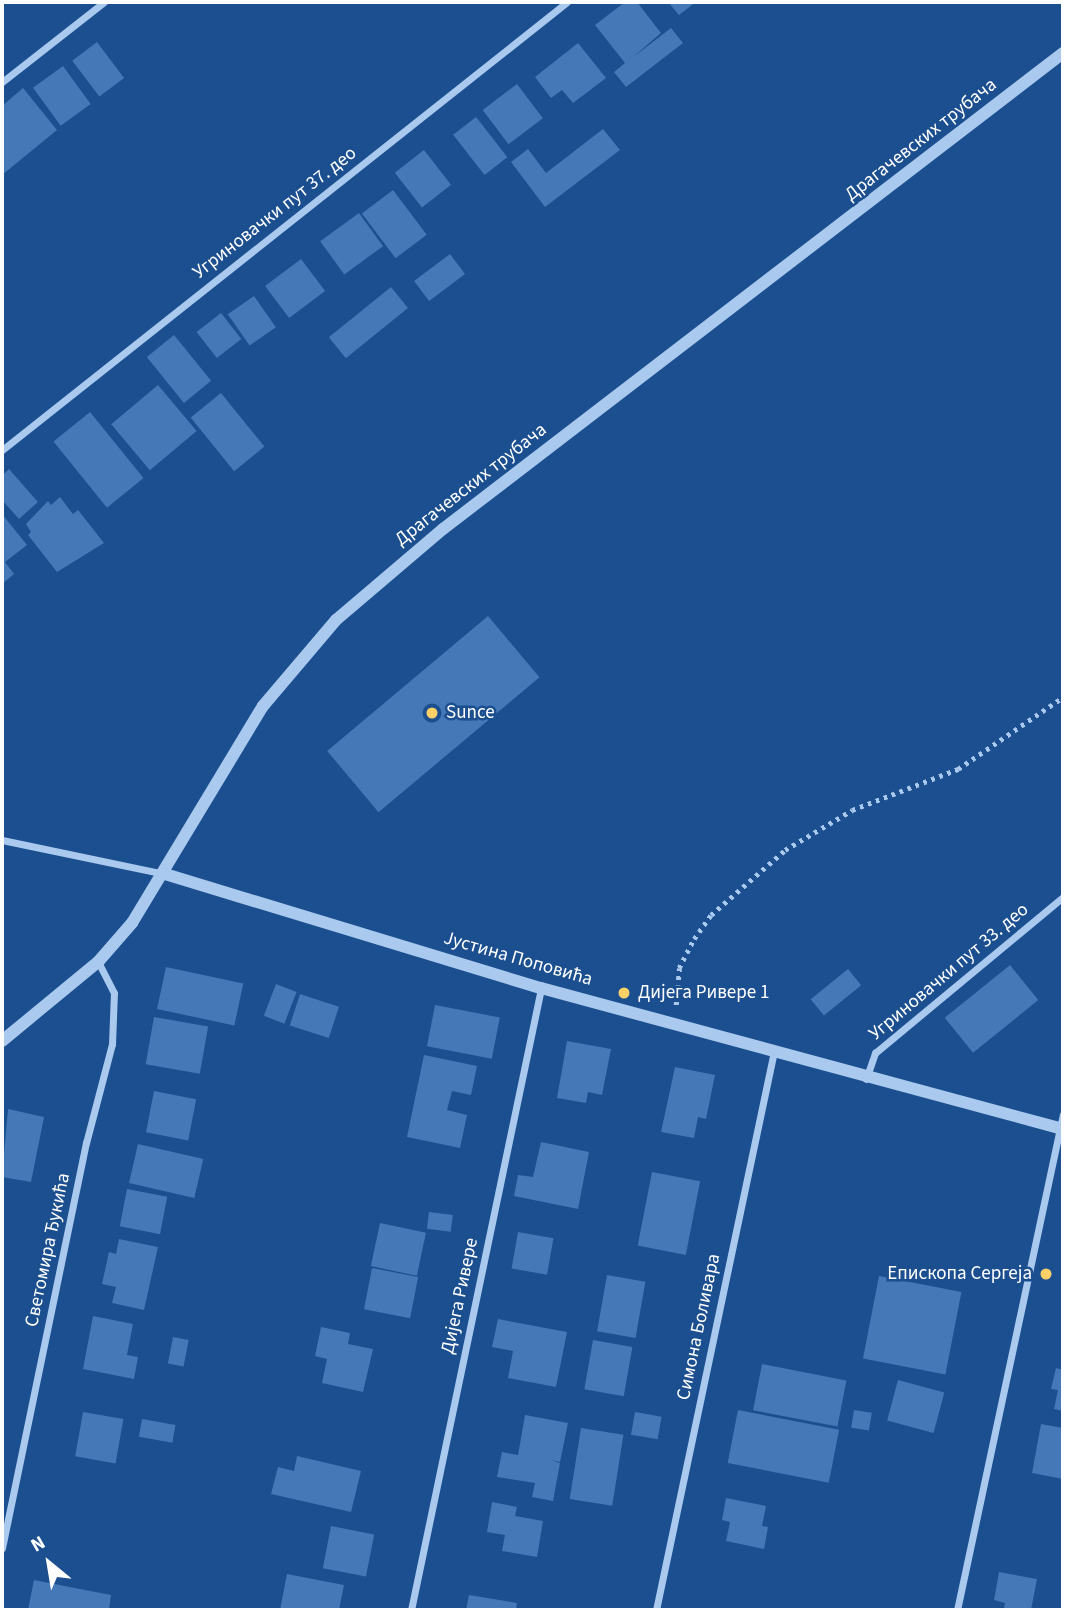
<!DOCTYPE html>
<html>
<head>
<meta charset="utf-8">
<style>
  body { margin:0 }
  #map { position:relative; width:1065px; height:1612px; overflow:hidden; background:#1b4f8f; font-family:"Source Sans 3",sans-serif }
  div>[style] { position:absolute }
  .building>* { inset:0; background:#4478b7; transform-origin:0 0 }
  .path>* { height:4.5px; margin-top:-2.25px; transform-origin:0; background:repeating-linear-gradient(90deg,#a9c9ee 0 3.5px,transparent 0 8.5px) }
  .minor>* { height:7px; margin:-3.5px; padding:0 3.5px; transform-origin:3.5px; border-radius:3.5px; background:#a9c9ee }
  .tertiary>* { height:12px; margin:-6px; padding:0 6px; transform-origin:6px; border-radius:6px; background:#a9c9ee }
  .dots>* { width:19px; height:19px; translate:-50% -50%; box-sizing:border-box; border:4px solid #1b4f8f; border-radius:50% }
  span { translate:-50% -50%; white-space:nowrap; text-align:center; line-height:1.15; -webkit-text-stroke:5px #1b4f8f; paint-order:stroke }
  .street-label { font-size:19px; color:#fff }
  .poi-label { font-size:19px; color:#fff }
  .left { translate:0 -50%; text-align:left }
  .right { translate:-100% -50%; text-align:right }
  .frame { position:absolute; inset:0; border:4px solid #fff; pointer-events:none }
  .north { position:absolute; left:14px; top:1528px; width:70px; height:70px; -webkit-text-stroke:5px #1b4f8f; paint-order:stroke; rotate:330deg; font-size:19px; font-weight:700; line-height:28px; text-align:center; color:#fff }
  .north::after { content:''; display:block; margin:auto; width:24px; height:32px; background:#fff; clip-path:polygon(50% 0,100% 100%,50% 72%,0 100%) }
</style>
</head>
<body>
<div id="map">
  <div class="building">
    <i style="clip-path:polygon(625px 2px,637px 2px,661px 33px,632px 58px,671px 28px,683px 43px,626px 87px,614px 72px,625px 63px,595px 25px)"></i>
    <i style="clip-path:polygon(668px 2px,696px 2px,679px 15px)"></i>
    <i style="left:97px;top:42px;width:45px;height:31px;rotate:53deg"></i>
    <i style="clip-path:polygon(578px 43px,606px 78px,573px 103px,562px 90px,551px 98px,535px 77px)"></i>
    <i style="left:63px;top:66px;width:47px;height:37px;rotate:54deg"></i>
    <i style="left:517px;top:84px;width:43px;height:43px;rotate:53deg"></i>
    <i style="clip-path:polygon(23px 88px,57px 130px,2px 175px,2px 106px)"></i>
    <i style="left:476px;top:117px;width:51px;height:29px;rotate:52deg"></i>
    <i style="clip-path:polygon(603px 129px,620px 150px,545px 207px,511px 162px,528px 149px,546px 173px)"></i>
    <i style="left:424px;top:150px;width:44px;height:37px;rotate:52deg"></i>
    <i style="left:393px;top:190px;width:56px;height:39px;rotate:53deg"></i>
    <i style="left:359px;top:213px;width:41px;height:48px;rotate:54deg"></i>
    <i style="left:450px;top:254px;width:25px;height:45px;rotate:53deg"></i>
    <i style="left:301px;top:259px;width:40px;height:45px;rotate:53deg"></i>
    <i style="left:391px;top:287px;width:27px;height:80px;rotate:51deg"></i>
    <i style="left:254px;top:296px;width:38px;height:32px;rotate:55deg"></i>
    <i style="left:221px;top:313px;width:33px;height:31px;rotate:52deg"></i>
    <i style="left:174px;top:335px;width:59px;height:35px;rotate:51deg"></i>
    <i style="left:158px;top:385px;width:60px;height:61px;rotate:50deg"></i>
    <i style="left:221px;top:393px;width:69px;height:39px;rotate:51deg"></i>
    <i style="left:90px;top:412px;width:85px;height:47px;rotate:51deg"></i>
    <i style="clip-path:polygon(9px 469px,38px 502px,19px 519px,2px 500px,2px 476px)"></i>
    <i style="clip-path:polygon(60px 497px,73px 514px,78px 510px,104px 543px,57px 572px,28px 535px,31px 532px,26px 524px,48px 501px,51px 505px)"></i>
    <i style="clip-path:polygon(2px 514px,27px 545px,5px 562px,14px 574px,2px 584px)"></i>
    <i style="left:488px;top:616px;width:80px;height:210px;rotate:50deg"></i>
    <i style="left:1010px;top:965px;width:45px;height:84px;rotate:51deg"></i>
    <i style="left:166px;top:967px;width:79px;height:43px;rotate:12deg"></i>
    <i style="left:848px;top:969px;width:21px;height:48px;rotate:51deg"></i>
    <i style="left:276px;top:984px;width:22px;height:34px;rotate:21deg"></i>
    <i style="left:300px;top:994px;width:41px;height:33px;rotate:18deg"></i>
    <i style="left:435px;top:1005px;width:66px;height:42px;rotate:11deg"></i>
    <i style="left:154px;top:1017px;width:55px;height:48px;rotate:10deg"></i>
    <i style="clip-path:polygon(567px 1041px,611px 1049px,602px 1095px,588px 1092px,586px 1103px,557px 1098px)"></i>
    <i style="clip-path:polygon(424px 1055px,477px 1066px,471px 1095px,452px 1091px,447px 1110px,467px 1115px,460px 1148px,407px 1137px)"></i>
    <i style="clip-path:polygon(675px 1067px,715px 1075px,706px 1119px,698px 1117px,694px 1138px,661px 1132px)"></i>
    <i style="left:154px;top:1091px;width:43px;height:42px;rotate:11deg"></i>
    <i style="clip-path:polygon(8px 1109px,44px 1117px,31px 1182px,2px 1177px)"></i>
    <i style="clip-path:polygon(541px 1142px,589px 1152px,578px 1209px,514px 1196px,518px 1175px,533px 1177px)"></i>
    <i style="left:138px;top:1144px;width:67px;height:40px;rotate:13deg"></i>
    <i style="left:652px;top:1172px;width:49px;height:75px;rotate:11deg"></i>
    <i style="left:127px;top:1189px;width:41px;height:38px;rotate:11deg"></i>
    <i style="left:429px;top:1212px;width:24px;height:17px;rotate:7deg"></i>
    <i style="left:380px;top:1223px;width:47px;height:44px;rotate:12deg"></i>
    <i style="left:518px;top:1232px;width:36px;height:37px;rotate:10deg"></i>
    <i style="clip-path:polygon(119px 1239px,158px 1247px,144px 1310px,112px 1303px,116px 1287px,102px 1284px,109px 1252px,116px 1254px)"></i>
    <i style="left:372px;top:1268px;width:47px;height:42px;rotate:11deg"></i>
    <i style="left:607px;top:1275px;width:39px;height:57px;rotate:10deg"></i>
    <i style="left:879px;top:1276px;width:84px;height:84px;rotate:11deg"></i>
    <i style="clip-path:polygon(93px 1316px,133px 1324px,127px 1355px,138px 1357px,134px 1379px,83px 1369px)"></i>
    <i style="clip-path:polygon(498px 1319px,567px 1332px,556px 1387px,508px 1378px,513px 1351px,492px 1347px)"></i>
    <i style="clip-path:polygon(321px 1327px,350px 1333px,348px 1344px,373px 1349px,363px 1392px,322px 1383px,327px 1359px,315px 1356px)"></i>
    <i style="left:173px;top:1337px;width:16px;height:27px;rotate:11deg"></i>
    <i style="left:593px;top:1340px;width:40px;height:50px;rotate:10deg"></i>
    <i style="left:762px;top:1364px;width:86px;height:47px;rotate:11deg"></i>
    <i style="clip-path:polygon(1056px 1368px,1063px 1370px,1063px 1411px,1054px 1409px,1058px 1390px,1051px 1389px)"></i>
    <i style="left:898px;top:1380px;width:48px;height:42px;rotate:15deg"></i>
    <i style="left:738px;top:1410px;width:103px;height:54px;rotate:11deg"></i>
    <i style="left:854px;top:1410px;width:18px;height:18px;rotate:9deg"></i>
    <i style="left:83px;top:1412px;width:41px;height:45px;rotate:10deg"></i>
    <i style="left:635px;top:1412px;width:27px;height:23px;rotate:10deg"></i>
    <i style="clip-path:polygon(525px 1415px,568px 1423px,560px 1462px,551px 1460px,560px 1463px,553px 1501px,532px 1497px,535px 1483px,497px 1477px,502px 1452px,518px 1455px)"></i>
    <i style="left:142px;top:1419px;width:34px;height:18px;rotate:10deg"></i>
    <i style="clip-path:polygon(1041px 1424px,1063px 1428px,1063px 1479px,1032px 1473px)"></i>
    <i style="left:581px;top:1428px;width:43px;height:72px;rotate:9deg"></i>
    <i style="clip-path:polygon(297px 1456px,361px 1471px,351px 1512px,271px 1494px,278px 1467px,294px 1471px)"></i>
    <i style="clip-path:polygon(726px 1498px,766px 1506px,762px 1526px,768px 1527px,764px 1549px,726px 1541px,730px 1522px,722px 1520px)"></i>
    <i style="clip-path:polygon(492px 1502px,517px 1507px,515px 1516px,543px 1521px,537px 1557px,502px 1551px,505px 1535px,487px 1532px)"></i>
    <i style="left:331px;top:1526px;width:44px;height:43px;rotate:11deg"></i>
    <i style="clip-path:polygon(999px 1572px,1037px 1579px,1031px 1610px,1004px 1609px,1005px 1603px,994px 1600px)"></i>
    <i style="clip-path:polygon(287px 1574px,344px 1585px,339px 1610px,280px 1610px)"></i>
    <i style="clip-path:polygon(34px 1580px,111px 1595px,109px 1610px,28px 1610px)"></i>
    <i style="clip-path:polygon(469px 1595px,517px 1603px,516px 1610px,466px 1610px)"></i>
  </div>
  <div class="path">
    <i style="left:676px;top:1005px;width:37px;rotate:-85deg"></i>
    <i style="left:679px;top:968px;width:33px;rotate:-63deg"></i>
    <i style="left:694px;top:939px;width:29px;rotate:-55deg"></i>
    <i style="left:711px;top:915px;width:98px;rotate:-41.3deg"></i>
    <i style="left:785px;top:850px;width:78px;rotate:-30.8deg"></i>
    <i style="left:852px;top:810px;width:114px;rotate:-21.1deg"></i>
    <i style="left:958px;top:769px;width:127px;rotate:-34.4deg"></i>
  </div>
  <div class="minor">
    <i style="left:2px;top:82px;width:130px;rotate:-38.1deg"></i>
    <i style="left:2px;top:450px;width:721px;rotate:-38.41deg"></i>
    <i style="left:2px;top:840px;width:167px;rotate:11.8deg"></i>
    <i style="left:866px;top:1079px;width:28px;rotate:-71deg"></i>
    <i style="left:875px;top:1053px;width:244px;rotate:-39.7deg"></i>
    <i style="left:2px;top:1548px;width:414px;rotate:-78.3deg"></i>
    <i style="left:86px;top:1143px;width:102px;rotate:-75.3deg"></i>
    <i style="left:112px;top:1044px;width:51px;rotate:-87.8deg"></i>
    <i style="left:114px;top:993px;width:35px;rotate:-117deg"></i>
    <i style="left:411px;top:1610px;width:635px;rotate:-78.19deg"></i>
    <i style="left:656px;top:1610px;width:571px;rotate:-78.08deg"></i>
    <i style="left:957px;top:1610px;width:507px;rotate:-77.94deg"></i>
  </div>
  <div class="tertiary">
    <i style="left:165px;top:874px;width:393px;rotate:16.9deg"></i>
    <i style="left:541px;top:988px;width:541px;rotate:15.12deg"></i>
    <i style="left:2px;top:1041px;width:124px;rotate:-39.5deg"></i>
    <i style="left:98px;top:962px;width:52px;rotate:-48.9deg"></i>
    <i style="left:132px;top:923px;width:253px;rotate:-58.9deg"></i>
    <i style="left:263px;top:706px;width:113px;rotate:-49.7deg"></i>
    <i style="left:336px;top:620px;width:140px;rotate:-40.4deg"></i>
    <i style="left:443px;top:529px;width:782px;rotate:-37.51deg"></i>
  </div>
  <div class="dots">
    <i style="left:432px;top:713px;background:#ffd166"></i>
    <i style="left:624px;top:993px;background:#ffd166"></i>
    <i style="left:1046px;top:1274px;background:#ffd166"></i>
  </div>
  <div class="street-label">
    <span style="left:921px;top:140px;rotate:-38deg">Драгачевских трубача</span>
    <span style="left:275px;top:213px;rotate:-38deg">Угриновачки пут 37. део</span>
    <span style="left:471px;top:485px;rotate:-38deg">Драгачевских трубача</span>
    <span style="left:518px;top:959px;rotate:16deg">Јустина Поповића</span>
    <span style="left:949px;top:972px;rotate:-40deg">Угриновачки пут 33. део</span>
    <span style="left:48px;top:1250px;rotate:-78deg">Светомира Ђукића</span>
    <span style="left:460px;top:1296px;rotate:-78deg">Дијега Ривере</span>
    <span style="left:699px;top:1327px;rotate:-78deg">Симона Боливара</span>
  </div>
  <div class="poi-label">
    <span class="left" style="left:446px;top:713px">Sunce</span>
    <span class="left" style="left:638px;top:993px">Дијега Ривере 1</span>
    <span class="right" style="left:1032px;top:1274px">Епископа Сергеја</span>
  </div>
  <div class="frame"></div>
  <div class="north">N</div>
</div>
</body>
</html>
